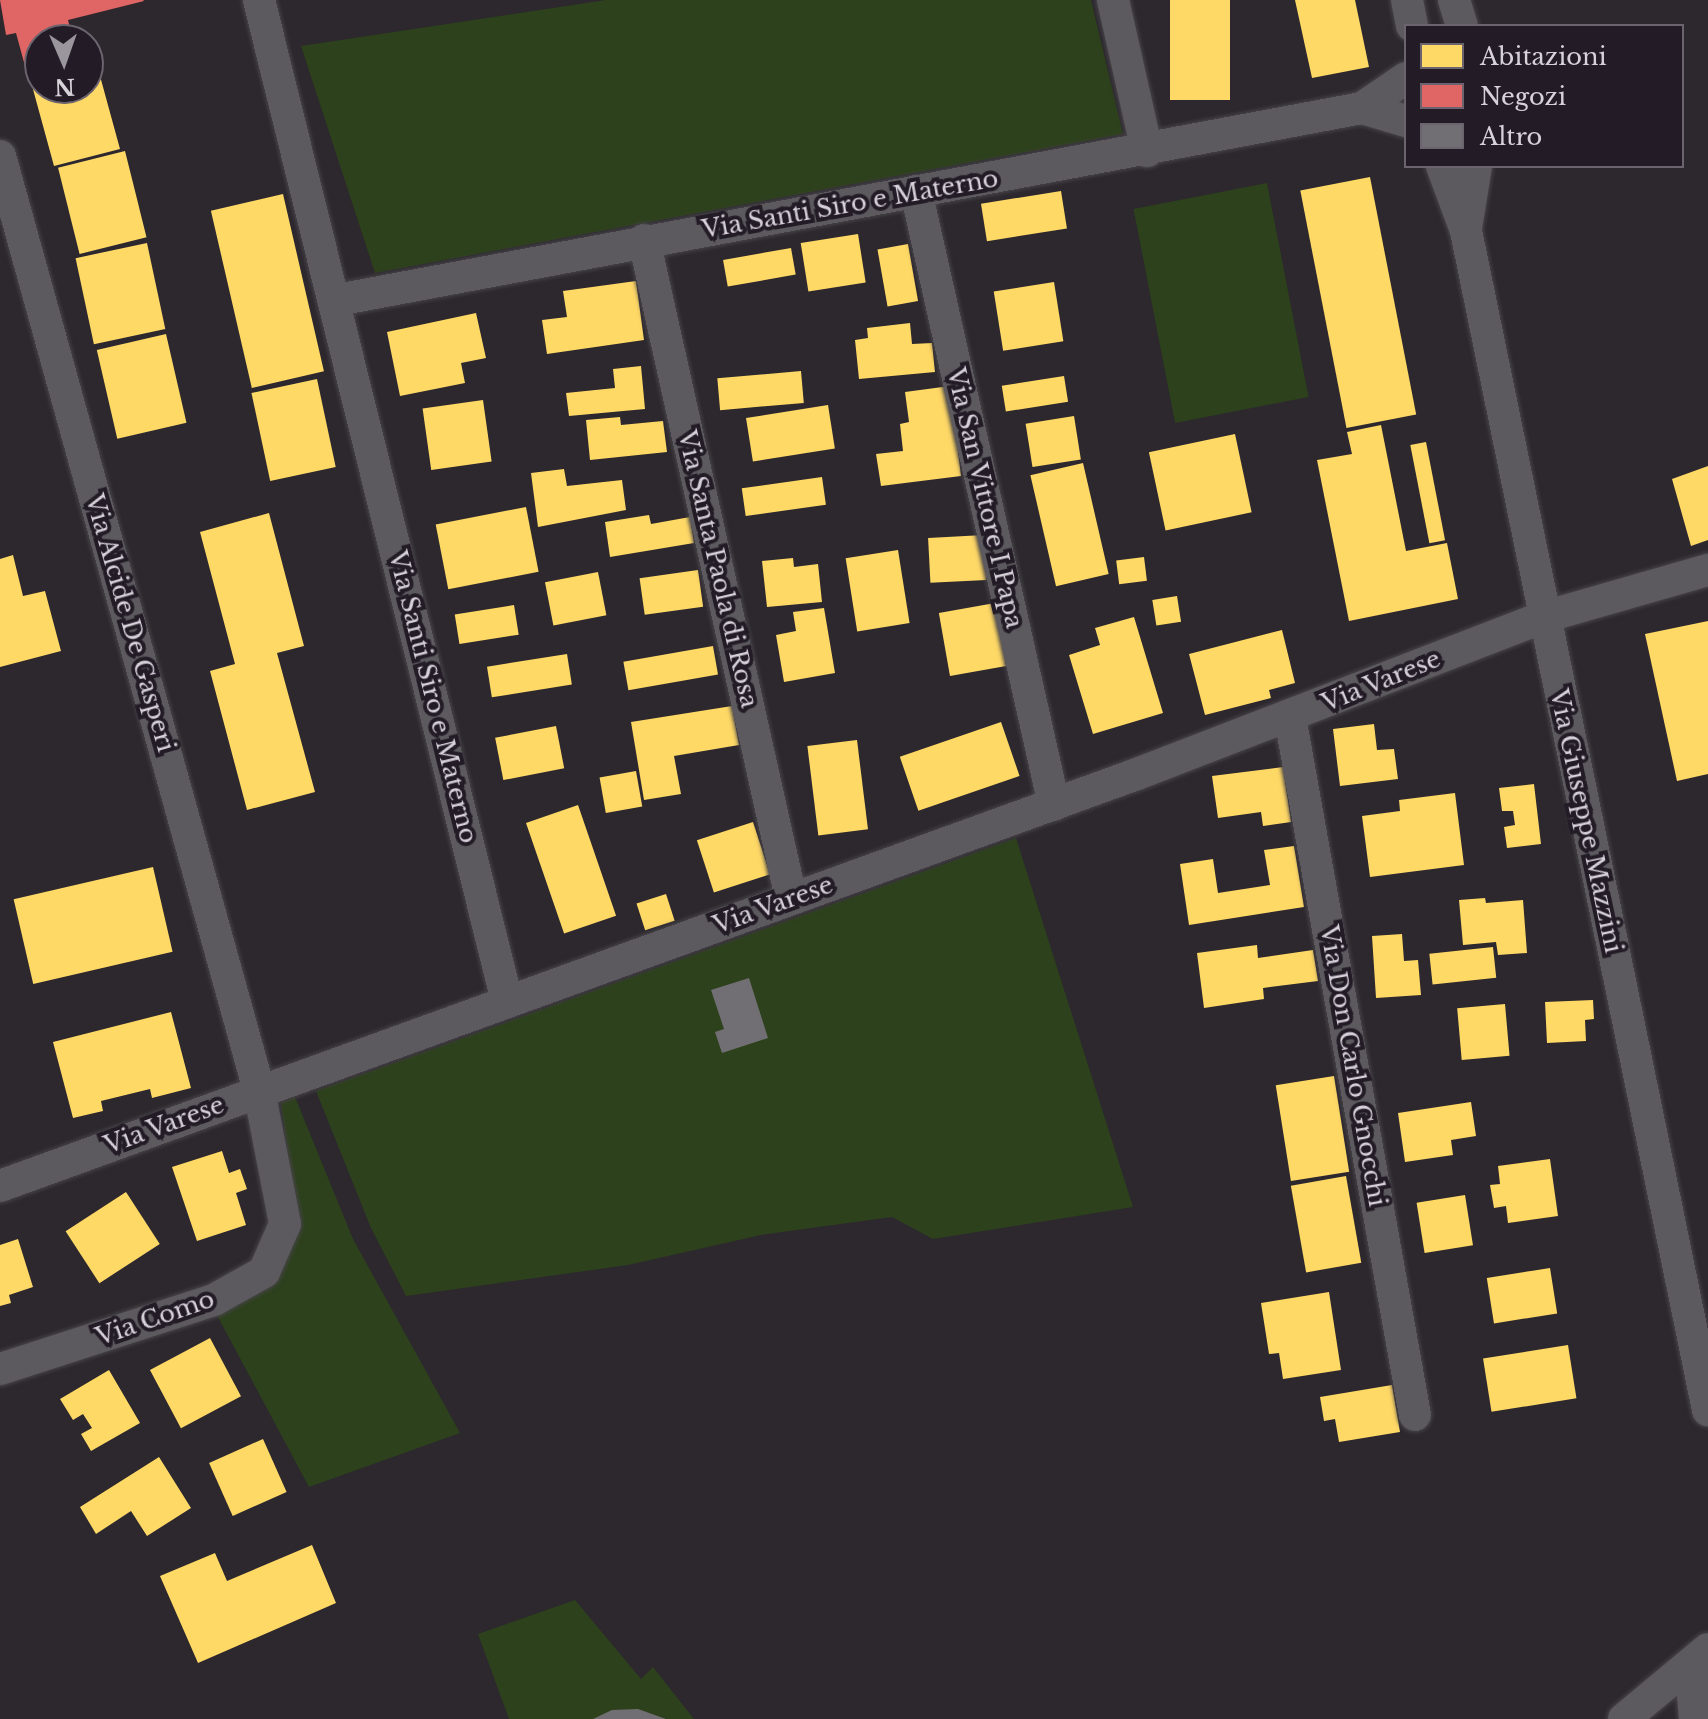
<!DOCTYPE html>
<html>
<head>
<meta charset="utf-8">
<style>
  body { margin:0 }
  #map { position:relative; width:1708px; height:1719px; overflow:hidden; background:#2c282e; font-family:"Libre Baskerville",serif }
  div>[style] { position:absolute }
  .green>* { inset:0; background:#2d411c; transform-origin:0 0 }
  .homes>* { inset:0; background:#ffd966; transform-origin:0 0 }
  .shops>* { inset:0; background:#e06666 }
  .building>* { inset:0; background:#726f74 }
  .roads { filter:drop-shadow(0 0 2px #474449) drop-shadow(0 0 2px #474449) }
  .minor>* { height:32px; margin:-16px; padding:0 16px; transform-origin:16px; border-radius:16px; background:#5c5a5e }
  span { translate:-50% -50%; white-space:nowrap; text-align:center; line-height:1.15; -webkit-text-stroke:8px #231c27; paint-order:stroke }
  .street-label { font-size:24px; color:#d7d1d9 }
  .legend { position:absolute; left:1404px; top:24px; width:280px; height:144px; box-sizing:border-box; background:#231c27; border:2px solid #6b646e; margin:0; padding:10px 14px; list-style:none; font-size:24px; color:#d7d1d9 }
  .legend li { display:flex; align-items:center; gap:16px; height:40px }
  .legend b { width:40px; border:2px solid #6b646e }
  .north { position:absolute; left:24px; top:24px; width:80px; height:80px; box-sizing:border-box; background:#231c27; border:2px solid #6b646e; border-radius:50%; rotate:178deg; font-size:22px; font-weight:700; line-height:32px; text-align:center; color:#d7d1d9 }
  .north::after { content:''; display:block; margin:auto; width:28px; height:36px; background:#9b969d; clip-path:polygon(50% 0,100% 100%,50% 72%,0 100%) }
</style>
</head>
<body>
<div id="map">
  <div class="green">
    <i style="clip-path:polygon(606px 0,1091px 0,1123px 134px,375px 273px,301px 46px)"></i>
    <i style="left:1267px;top:183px;width:218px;height:136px;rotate:79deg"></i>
    <i style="clip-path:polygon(1016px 838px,1133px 1207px,933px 1239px,892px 1217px,761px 1235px,628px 1265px,406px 1296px,371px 1228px,316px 1091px)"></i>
    <i style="clip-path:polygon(295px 1097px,353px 1239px,460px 1433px,309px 1487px,212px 1306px,296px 1219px,281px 1103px)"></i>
    <i style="clip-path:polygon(575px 1600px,641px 1679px,653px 1667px,694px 1719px,509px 1719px,478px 1634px)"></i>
  </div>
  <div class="homes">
    <i style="left:1170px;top:0;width:60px;height:100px"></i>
    <i style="clip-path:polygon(1295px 0,1355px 0,1369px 67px,1312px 78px)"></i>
    <i style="clip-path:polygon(97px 65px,120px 149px,54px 166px,31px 82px,40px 80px,40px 88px,88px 88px,88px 67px)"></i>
    <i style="left:125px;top:151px;width:89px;height:69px;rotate:76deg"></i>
    <i style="left:1370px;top:177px;width:242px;height:71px;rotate:79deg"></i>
    <i style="left:1061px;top:191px;width:38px;height:81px;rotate:81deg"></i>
    <i style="left:283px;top:194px;width:182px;height:74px;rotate:77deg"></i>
    <i style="left:858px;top:234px;width:49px;height:58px;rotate:81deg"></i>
    <i style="left:147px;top:243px;width:88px;height:73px;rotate:78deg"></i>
    <i style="left:908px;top:244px;width:58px;height:31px;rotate:80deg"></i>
    <i style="left:791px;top:248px;width:27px;height:69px;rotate:80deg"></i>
    <i style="clip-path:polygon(636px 281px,644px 340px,547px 354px,542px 320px,567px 317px,563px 291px)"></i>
    <i style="left:1054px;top:282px;width:60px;height:61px;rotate:81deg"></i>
    <i style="clip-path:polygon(476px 313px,486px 358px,461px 363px,465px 383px,400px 396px,387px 332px)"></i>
    <i style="clip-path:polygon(910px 323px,912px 344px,932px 343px,935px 372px,859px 379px,855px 340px,868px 338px,867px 328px)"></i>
    <i style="left:166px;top:334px;width:91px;height:71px;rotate:77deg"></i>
    <i style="clip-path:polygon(641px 366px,645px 409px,569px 416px,566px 393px,615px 388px,613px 369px)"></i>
    <i style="left:801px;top:371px;width:32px;height:84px;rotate:85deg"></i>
    <i style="left:1064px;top:376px;width:26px;height:63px;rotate:81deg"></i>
    <i style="left:317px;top:379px;width:90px;height:67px;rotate:78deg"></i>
    <i style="clip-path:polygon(950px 386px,961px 476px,881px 486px,876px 454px,903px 451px,900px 424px,909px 422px,905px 392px)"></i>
    <i style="left:483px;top:400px;width:62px;height:61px;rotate:82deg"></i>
    <i style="left:828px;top:405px;width:44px;height:83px;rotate:81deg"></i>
    <i style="left:1074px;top:416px;width:44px;height:49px;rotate:81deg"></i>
    <i style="clip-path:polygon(620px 417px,621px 425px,663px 421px,667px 452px,590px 460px,586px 420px)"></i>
    <i style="clip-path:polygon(1381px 425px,1406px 551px,1447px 543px,1458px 599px,1349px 621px,1317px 460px,1352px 454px,1347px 432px)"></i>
    <i style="left:1235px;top:434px;width:80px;height:88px;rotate:78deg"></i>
    <i style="left:1426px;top:442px;width:100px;height:16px;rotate:79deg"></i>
    <i style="left:1083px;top:463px;width:114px;height:54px;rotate:77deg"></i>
    <i style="clip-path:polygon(1708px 466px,1708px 540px,1691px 546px,1672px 479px)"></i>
    <i style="clip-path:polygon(564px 469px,567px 486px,622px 480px,626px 510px,538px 527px,531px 473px)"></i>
    <i style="left:822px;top:477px;width:28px;height:81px;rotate:82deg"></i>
    <i style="left:526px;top:507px;width:66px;height:92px;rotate:79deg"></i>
    <i style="clip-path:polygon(269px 513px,304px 646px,277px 653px,315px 792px,247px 810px,210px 671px,235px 664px,200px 532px)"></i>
    <i style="clip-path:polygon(649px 515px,651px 524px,690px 517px,694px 543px,610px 557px,605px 522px)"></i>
    <i style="left:984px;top:535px;width:45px;height:56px;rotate:87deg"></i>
    <i style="left:898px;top:550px;width:74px;height:53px;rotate:81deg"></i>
    <i style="clip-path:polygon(13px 555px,23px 596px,45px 591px,61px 651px,0 667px,0 559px)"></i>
    <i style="left:1144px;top:557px;width:24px;height:28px;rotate:83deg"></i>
    <i style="clip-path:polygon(793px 558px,794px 567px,818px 564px,822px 602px,767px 607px,762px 561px)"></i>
    <i style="left:698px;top:570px;width:37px;height:59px;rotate:82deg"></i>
    <i style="left:598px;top:572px;width:44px;height:54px;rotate:79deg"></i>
    <i style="left:1177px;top:596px;width:26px;height:25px;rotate:81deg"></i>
    <i style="left:995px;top:603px;width:64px;height:57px;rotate:80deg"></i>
    <i style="left:514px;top:605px;width:30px;height:60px;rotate:81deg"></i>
    <i style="clip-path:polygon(824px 608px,835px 673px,784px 682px,776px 635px,796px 631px,793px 612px)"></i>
    <i style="clip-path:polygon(1134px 617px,1163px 713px,1093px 734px,1069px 655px,1100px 645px,1095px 628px)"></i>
    <i style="clip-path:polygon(1708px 621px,1708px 774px,1677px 781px,1645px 634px)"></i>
    <i style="clip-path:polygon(1282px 630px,1295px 683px,1269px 690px,1271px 698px,1205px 715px,1189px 654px)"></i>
    <i style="left:713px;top:646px;width:29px;height:91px;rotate:80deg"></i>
    <i style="left:567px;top:654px;width:31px;height:81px;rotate:81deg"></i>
    <i style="clip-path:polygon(732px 706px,739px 745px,674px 756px,681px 794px,644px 800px,631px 722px)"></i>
    <i style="left:1001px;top:722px;width:57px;height:107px;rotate:71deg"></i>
    <i style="clip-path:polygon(1374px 724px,1377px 750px,1394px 749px,1398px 779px,1340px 786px,1333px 729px)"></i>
    <i style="left:556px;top:726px;width:43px;height:62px;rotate:79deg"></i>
    <i style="left:857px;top:740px;width:90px;height:50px;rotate:83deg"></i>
    <i style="clip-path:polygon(1283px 767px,1291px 822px,1263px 826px,1261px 812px,1218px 818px,1212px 776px)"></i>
    <i style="left:636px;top:771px;width:36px;height:37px;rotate:80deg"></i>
    <i style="clip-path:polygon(1534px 784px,1541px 844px,1507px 848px,1504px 827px,1515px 825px,1513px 811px,1502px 811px,1499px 788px)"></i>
    <i style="clip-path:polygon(1455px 793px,1464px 865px,1370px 877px,1362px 816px,1400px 811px,1399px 800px)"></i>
    <i style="left:578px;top:805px;width:117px;height:55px;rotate:71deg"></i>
    <i style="left:753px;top:822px;width:55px;height:59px;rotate:72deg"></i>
    <i style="clip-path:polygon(1294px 846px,1304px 907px,1189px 925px,1180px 864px,1213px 859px,1218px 893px,1270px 885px,1264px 850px)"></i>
    <i style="left:153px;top:867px;width:87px;height:143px;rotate:77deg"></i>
    <i style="left:666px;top:894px;width:28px;height:31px;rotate:72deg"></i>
    <i style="clip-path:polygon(1485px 898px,1486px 903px,1523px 900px,1527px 953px,1498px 955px,1496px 942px,1463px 945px,1459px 900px)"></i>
    <i style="clip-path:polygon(1402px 934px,1404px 961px,1418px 960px,1421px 995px,1376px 998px,1372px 936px)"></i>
    <i style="clip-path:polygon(1257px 945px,1258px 958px,1313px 950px,1318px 981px,1263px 988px,1264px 999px,1204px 1008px,1197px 953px)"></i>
    <i style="left:1493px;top:947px;width:31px;height:64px;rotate:84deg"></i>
    <i style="clip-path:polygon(1593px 1000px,1594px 1019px,1585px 1020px,1586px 1041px,1547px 1043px,1545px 1002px)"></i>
    <i style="left:1505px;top:1004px;width:52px;height:48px;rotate:85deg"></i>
    <i style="clip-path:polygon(171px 1012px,191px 1088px,152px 1098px,150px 1089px,101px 1101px,103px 1111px,73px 1118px,53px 1042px)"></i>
    <i style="left:1334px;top:1076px;width:97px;height:59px;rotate:81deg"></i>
    <i style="clip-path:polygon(1471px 1102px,1476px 1136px,1451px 1140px,1453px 1155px,1405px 1162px,1398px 1113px)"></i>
    <i style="clip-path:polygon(222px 1151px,229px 1173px,240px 1169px,247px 1189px,236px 1193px,246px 1225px,197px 1241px,172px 1167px)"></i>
    <i style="clip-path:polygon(1550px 1159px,1558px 1216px,1508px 1223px,1506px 1206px,1494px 1208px,1490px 1185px,1500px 1184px,1498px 1166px)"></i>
    <i style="left:1346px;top:1176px;width:88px;height:56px;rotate:80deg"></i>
    <i style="left:126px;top:1192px;width:62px;height:72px;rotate:57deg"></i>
    <i style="left:1465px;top:1195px;width:51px;height:49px;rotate:81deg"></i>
    <i style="clip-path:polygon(18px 1239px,33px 1287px,9px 1295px,11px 1303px,0 1306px,0 1245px)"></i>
    <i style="left:1550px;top:1268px;width:46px;height:64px;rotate:81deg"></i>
    <i style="clip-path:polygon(1329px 1292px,1341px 1370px,1283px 1379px,1279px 1353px,1269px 1354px,1261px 1303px)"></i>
    <i style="left:210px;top:1338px;width:66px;height:68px;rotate:62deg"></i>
    <i style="left:1568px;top:1345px;width:54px;height:86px;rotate:81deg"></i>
    <i style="clip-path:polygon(109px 1370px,140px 1423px,91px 1451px,81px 1434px,92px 1428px,83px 1414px,73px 1420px,60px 1399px)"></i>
    <i style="clip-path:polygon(1392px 1385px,1400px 1432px,1339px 1442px,1335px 1419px,1324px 1421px,1320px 1397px)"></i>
    <i style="left:263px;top:1439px;width:58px;height:59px;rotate:66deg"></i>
    <i style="clip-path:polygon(159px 1457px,191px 1508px,147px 1536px,131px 1511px,96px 1534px,80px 1507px)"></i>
    <i style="clip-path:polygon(312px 1545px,336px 1603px,198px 1663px,160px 1576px,215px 1553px,227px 1581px)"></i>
  </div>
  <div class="shops">
    <i style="clip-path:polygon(0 0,143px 0,144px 1px,68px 20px,73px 40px,40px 40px,40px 74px,28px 77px,16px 33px,6px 35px)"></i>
  </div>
  <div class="building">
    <i style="clip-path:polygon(749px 978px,768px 1038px,722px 1053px,715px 1032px,724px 1029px,711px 990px)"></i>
    <i style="clip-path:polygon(638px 1709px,666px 1719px,593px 1719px,612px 1710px)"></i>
  </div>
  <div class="roads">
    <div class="minor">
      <i style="left:259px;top:0;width:1031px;rotate:76.09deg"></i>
      <i style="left:1113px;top:0;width:155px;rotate:77.3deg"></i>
      <i style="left:1407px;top:0;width:26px;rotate:79deg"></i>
      <i style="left:1454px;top:0;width:27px;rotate:73deg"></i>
      <i style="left:1362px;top:108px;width:46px;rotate:16.5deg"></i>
      <i style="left:0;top:156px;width:969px;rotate:74.5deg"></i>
      <i style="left:259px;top:1090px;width:136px;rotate:79deg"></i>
      <i style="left:285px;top:1224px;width:52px;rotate:113.6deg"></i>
      <i style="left:264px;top:1272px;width:57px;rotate:150.8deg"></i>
      <i style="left:214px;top:1300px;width:225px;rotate:162.1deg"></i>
      <i style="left:1442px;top:166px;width:69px;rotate:69.7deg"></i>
      <i style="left:1466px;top:231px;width:1204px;rotate:78.4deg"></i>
      <i style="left:916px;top:191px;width:629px;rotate:77.33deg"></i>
      <i style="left:1466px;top:228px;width:63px;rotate:-80.8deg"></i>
      <i style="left:644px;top:240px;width:674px;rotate:77.41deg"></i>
      <i style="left:337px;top:300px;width:1043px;rotate:-10.61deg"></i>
      <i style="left:1362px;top:108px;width:53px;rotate:-34.3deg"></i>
      <i style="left:1290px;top:717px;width:709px;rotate:79.85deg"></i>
      <i style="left:0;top:1186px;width:1209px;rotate:-19.92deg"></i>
      <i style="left:1137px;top:774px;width:436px;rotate:-21.1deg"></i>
      <i style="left:1544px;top:617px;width:171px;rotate:-16deg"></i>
      <i style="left:1624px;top:1719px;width:109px;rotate:-39.8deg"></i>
      <i style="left:1695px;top:1719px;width:36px;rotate:-95deg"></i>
      <i style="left:1692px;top:1683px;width:30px;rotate:-66deg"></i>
    </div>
  </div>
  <div class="street-label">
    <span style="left:850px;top:204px;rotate:-10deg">Via Santi Siro e Materno</span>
    <span style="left:985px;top:498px;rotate:77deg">Via San Vittore I Papa</span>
    <span style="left:718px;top:569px;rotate:77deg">Via Santa Paola di Rosa</span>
    <span style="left:130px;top:623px;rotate:74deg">Via Alcide De Gasperi</span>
    <span style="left:1381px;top:681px;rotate:-22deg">Via Varese</span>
    <span style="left:433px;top:697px;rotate:76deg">Via Santi Siro e Materno</span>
    <span style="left:1586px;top:821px;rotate:78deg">Via Giuseppe Mazzini</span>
    <span style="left:773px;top:905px;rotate:-20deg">Via Varese</span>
    <span style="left:1353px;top:1066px;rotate:80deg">Via Don Carlo Gnocchi</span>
    <span style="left:164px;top:1125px;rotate:-20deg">Via Varese</span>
    <span style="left:155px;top:1318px;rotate:-19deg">Via Como</span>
  </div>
  <ul class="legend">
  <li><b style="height:22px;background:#ffd966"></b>Abitazioni</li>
  <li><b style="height:22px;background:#e06666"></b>Negozi</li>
  <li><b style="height:22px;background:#726f74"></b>Altro</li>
  </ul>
  <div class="north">N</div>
</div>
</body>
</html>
